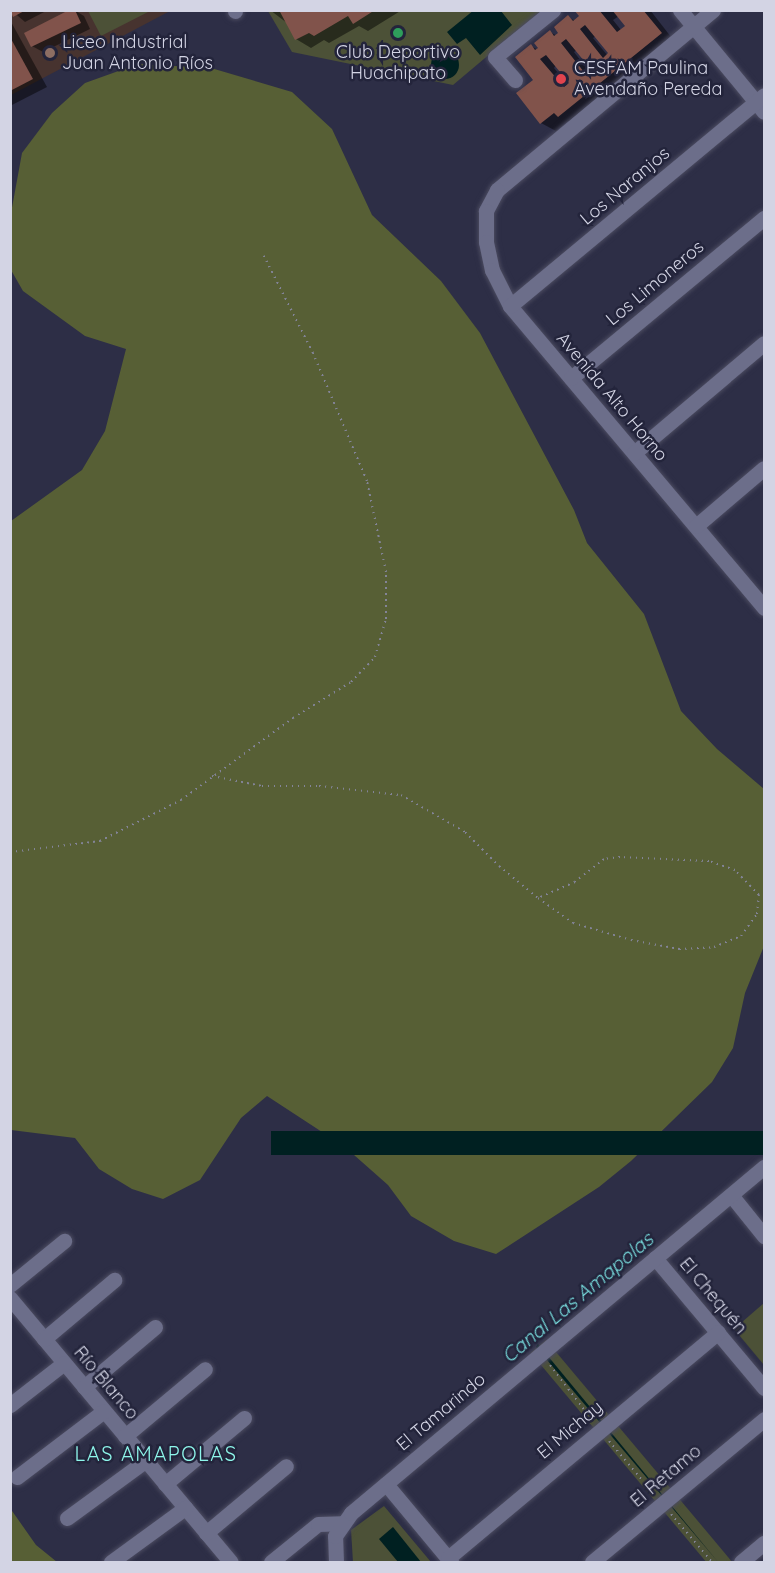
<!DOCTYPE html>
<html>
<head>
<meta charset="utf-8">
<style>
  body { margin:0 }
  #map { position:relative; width:775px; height:1573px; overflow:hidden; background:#2d2e46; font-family:Quicksand,sans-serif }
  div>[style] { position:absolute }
  .education>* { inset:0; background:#47332f }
  .green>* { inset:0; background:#4c5137; transform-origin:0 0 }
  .forest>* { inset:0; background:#575f35 }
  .water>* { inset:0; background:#002021; transform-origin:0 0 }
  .round { border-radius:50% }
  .shadow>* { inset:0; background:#0007 }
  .building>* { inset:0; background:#81534b }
  .path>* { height:2px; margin-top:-1px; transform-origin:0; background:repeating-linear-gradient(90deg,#838497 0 1.5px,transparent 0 6px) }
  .roads { filter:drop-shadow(0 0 2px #4b4b60) drop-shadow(0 0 2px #4b4b60) }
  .minor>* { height:15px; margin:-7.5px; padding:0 7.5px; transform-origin:7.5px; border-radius:7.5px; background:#6c6e8a }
  .dots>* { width:16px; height:16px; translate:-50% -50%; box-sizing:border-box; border:3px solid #23243b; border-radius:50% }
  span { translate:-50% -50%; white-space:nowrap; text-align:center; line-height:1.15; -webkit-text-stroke:5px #23243b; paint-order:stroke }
  .poi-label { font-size:18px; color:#d3d4e4 }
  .left { translate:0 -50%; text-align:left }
  .street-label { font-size:18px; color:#d3d4e4 }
  .water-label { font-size:20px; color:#77dadc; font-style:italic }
  .neighbourhood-label { font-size:20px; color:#8ef7eb; letter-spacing:1.5px }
  .frame { position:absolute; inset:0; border:12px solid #d3d4e4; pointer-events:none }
</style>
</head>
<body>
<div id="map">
  <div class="education">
    <i style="clip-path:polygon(11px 11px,170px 11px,11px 95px)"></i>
  </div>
  <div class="green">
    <i style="clip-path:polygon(88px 11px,150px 11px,101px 36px)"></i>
    <i style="clip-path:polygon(268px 11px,541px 11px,453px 85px,292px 52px)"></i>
    <i style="clip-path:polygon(764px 1303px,764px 1365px,734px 1329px)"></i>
    <i style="left:546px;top:1340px;width:290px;height:20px;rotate:50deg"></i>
    <i style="clip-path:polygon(384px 1506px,431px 1562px,353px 1562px,351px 1530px)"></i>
  </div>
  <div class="forest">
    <i style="clip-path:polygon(138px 64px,211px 68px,292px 92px,332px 129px,372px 215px,441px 281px,480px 333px,574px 510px,587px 543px,644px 614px,681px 711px,717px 749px,764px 789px,764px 946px,745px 993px,733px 1048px,712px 1082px,631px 1161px,599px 1187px,496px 1254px,454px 1241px,411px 1216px,388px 1185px,345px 1147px,267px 1096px,241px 1118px,200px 1180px,163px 1199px,132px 1189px,99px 1169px,75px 1138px,11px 1130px,11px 521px,82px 470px,105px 431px,126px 349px,85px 336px,23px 291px,11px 270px,11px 213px,22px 153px,52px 113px,85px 83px)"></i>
    <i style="clip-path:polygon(10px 1508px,36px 1545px,57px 1562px,11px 1562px)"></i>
  </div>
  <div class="water">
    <i style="clip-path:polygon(474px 10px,501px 11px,512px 25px,480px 55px,466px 38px,457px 44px,447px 32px)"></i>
    <i class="round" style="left:431px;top:51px;width:28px;height:28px"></i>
    <i style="left:764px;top:1131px;width:24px;height:493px;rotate:90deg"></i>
    <i style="clip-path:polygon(538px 1344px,718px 1562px,536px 1347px)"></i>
    <i style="clip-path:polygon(393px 1527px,421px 1562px,398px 1562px,379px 1539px)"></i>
  </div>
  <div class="shadow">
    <i style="clip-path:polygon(11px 10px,48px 10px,25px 22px)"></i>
    <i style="clip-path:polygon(74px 10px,84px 16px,90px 29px,43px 52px,32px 46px)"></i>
    <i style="clip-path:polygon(270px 10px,402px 10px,368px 31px,359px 26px,329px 43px,324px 40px,311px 48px,296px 39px,287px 23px)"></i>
    <i style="clip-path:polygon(evenodd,577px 10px,650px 10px,675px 42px,573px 124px,568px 121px,556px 131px,541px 123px,531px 46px,538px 50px,550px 32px,557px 36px,568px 17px,575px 21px,581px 16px,577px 10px,619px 16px,627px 26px,621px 30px,613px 20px,619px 16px,577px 10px,596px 36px,610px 53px,608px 56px,593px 38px,596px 36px,577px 10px,577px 50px,591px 67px,588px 70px,574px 52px,577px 50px,577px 10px,556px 65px,571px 83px,568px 85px,554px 68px,556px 65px)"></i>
    <i style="clip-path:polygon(10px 20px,47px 87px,10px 106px)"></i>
  </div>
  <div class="building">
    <i style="clip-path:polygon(10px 10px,26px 10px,13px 17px)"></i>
    <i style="clip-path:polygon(69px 10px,75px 10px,81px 23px,31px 47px,24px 33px)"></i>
    <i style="clip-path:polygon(279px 10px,375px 10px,353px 24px,348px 16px,314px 36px,309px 33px,295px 40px)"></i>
    <i style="clip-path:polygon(evenodd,574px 10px,599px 10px,617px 32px,625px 26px,612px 10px,643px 10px,662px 33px,558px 117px,554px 113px,540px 124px,516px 93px,533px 80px,515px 57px,531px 44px,535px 50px,538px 48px,534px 43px,550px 30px,554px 36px,558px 33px,554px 27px,568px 15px,573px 21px,579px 16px,574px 10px,585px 25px,608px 53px,603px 58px,580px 29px,585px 25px,574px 10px,566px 39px,589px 67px,584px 72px,561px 43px,566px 39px,574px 10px,546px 55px,569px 83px,564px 87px,540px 59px,546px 55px)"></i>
    <i style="clip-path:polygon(10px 37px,33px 79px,10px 91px)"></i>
  </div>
  <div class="path">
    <i style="left:212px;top:776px;width:51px;rotate:11.3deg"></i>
    <i style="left:262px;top:786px;width:57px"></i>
    <i style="left:319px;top:786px;width:82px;rotate:6.3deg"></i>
    <i style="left:401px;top:795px;width:74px;rotate:30deg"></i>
    <i style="left:465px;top:832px;width:48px;rotate:45deg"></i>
    <i style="left:499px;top:866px;width:50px;rotate:39.4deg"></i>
    <i style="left:538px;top:898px;width:43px;rotate:35.5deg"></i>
    <i style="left:573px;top:923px;width:60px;rotate:16.3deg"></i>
    <i style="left:631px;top:940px;width:49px;rotate:10.6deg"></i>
    <i style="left:679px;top:949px;width:35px;rotate:-3deg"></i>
    <i style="left:714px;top:947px;width:29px;rotate:-22deg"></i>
    <i style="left:741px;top:936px;width:27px;rotate:-54deg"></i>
    <i style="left:757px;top:914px;width:19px;rotate:-84deg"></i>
    <i style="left:759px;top:895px;width:35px;rotate:-134deg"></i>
    <i style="left:735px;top:870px;width:28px;rotate:-161deg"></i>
    <i style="left:709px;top:861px;width:89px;rotate:-177.4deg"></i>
    <i style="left:620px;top:857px;width:16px;rotate:173deg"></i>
    <i style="left:604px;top:859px;width:37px;rotate:142deg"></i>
    <i style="left:575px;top:882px;width:40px;rotate:156.6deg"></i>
    <i style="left:10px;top:852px;width:91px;rotate:-7deg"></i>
    <i style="left:100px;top:841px;width:91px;rotate:-26.8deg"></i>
    <i style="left:181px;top:800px;width:139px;rotate:-36.2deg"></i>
    <i style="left:293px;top:718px;width:68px;rotate:-31.8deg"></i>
    <i style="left:351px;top:682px;width:35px;rotate:-46deg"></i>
    <i style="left:375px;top:657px;width:40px;rotate:-74deg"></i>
    <i style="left:386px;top:619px;width:47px;rotate:-90deg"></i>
    <i style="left:386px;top:572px;width:93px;rotate:-101.8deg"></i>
    <i style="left:367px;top:481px;width:139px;rotate:-112.9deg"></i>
    <i style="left:313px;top:353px;width:109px;rotate:-116.8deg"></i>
    <i style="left:550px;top:1365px;width:69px;rotate:52.6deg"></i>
    <i style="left:609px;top:1441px;width:70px;rotate:49.7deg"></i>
    <i style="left:671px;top:1514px;width:63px;rotate:49.5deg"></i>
  </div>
  <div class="roads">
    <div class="minor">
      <i style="left:235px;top:10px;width:1px;rotate:90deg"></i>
      <i style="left:680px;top:10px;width:132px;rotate:50.5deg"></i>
      <i style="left:713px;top:10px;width:281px;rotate:140.2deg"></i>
      <i style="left:497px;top:190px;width:24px;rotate:118deg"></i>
      <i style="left:486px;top:211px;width:31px;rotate:90deg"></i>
      <i style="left:486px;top:242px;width:29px;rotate:78deg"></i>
      <i style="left:492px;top:270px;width:40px;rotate:63.4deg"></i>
      <i style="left:510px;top:306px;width:395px;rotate:49.9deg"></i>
      <i style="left:515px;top:80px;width:30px;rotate:-131deg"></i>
      <i style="left:495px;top:57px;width:75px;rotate:-39deg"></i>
      <i style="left:510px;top:306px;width:330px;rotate:-39.7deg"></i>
      <i style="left:571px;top:378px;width:251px;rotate:-39.7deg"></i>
      <i style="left:634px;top:453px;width:170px;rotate:-40.2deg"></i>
      <i style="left:696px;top:526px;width:89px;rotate:-40.5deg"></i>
      <i style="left:731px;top:1195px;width:53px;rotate:51.2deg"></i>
      <i style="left:655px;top:1258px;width:170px;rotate:50deg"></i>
      <i style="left:10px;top:1285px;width:70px;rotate:-39.2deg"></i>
      <i style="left:10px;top:1298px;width:344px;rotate:50.1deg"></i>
      <i style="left:44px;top:1339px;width:92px;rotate:-40.1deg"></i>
      <i style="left:84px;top:1387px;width:93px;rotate:-40.2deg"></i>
      <i style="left:10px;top:1405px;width:68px;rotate:-37.9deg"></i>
      <i style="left:125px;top:1436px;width:104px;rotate:-39.9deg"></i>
      <i style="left:17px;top:1477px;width:109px;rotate:-37.2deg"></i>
      <i style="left:165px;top:1484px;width:103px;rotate:-39.9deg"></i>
      <i style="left:386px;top:1484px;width:102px;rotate:50.2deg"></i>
      <i style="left:67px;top:1518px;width:97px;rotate:-36.2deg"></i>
      <i style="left:206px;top:1533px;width:104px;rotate:-39.9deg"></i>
      <i style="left:448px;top:1558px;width:352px;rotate:-39.9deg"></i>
      <i style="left:111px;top:1562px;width:92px;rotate:-36.1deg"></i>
      <i style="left:271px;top:1562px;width:60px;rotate:-39deg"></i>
      <i style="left:318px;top:1524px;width:24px;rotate:-2deg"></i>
      <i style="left:336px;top:1562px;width:26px;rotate:-92deg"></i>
      <i style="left:335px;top:1536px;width:28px;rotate:-55deg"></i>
      <i style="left:351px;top:1513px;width:539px;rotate:-39.96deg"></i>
      <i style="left:592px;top:1562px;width:224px;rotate:-39.7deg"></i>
      <i style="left:741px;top:1562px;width:30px;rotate:-40deg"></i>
    </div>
  </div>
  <div class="dots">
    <i style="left:398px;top:33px;background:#2e9e5b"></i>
    <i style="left:50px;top:53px;background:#8d6e63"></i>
    <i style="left:561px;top:79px;background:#e0444e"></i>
  </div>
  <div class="poi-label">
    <span class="left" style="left:62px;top:53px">Liceo Industrial<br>Juan Antonio Ríos</span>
    <span style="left:398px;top:63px">Club Deportivo<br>Huachipato</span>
    <span class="left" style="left:574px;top:79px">CESFAM Paulina<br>Avendaño Pereda</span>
  </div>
  <div class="street-label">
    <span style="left:625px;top:186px;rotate:-40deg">Los Naranjos</span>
    <span style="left:655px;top:283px;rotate:-40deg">Los Limoneros</span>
    <span style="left:612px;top:397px;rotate:50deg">Avenida Alto Horno</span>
    <span style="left:713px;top:1296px;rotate:50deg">El Chequén</span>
    <span style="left:106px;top:1383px;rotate:50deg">Río Blanco</span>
    <span style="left:441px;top:1412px;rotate:-40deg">El Tamarindo</span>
    <span style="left:570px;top:1430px;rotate:-40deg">El Michay</span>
    <span style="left:666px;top:1476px;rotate:-40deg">El Retamo</span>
  </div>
  <div class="water-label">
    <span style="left:577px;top:1297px;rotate:-40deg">Canal Las Amapolas</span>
  </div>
  <div class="neighbourhood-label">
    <span style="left:156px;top:1453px">LAS AMAPOLAS</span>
  </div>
  <div class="frame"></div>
</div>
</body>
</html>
